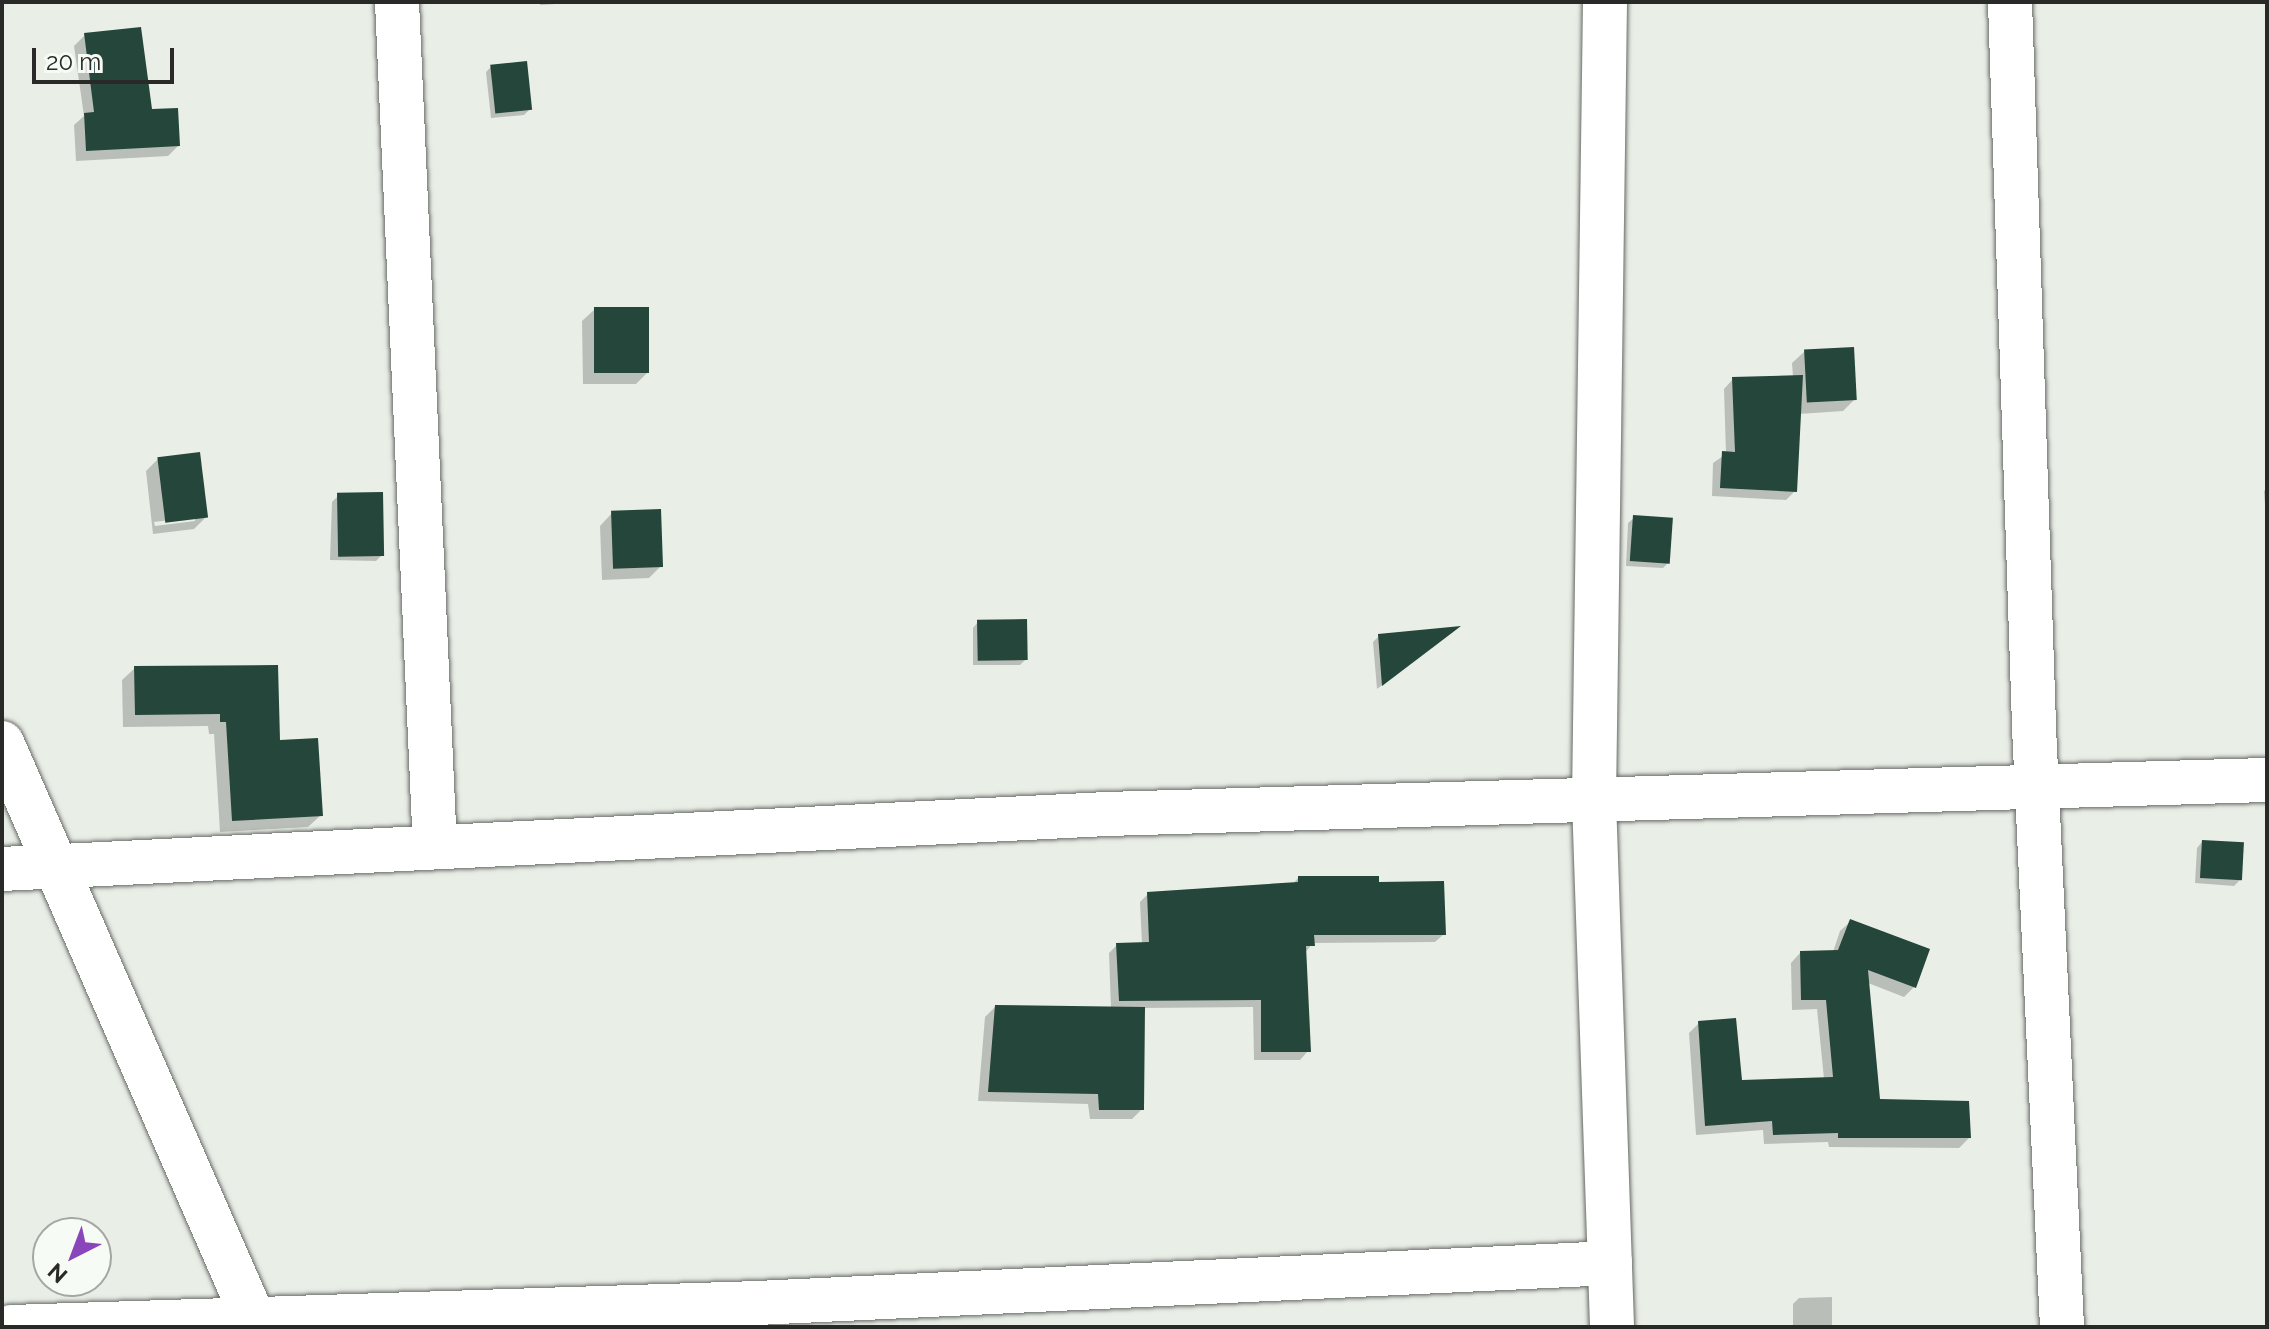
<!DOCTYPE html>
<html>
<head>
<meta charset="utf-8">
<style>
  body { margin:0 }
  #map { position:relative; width:2269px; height:1329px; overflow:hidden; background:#e9eee7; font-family:Raleway,sans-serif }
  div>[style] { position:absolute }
  .shadow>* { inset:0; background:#0003 }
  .building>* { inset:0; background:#25463b; transform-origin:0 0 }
  .roads { filter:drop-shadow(0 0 2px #666a65) drop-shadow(0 0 2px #666a65) }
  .street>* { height:44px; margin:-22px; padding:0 22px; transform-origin:22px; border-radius:22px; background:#fff }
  span { translate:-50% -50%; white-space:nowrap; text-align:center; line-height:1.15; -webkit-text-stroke:8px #f7fbf5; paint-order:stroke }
  .frame { position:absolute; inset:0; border:4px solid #292a28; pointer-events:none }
  .north { position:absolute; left:32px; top:1217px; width:80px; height:80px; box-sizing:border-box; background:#f7fbf5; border:2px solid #a5a7a3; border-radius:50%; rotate:222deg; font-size:22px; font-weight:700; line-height:32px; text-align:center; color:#292a28 }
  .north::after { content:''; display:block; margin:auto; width:28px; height:36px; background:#8945b9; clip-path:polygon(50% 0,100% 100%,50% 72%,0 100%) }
  .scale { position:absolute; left:32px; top:48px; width:142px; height:36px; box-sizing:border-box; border:4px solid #292a28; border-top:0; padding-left:10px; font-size:24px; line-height:28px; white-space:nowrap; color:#292a28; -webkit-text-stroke:6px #f7fbf5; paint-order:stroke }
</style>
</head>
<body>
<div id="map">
  <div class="shadow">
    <i style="clip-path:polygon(540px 2px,587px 2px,540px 5px)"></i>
    <i style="clip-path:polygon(85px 35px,178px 146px,168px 156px,76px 161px,74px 125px,84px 116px,74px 46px)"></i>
    <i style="clip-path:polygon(491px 67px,530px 109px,524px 115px,491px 118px,486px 72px)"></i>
    <i style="clip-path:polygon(595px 309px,648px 372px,636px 384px,583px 384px,582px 321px)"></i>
    <i style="clip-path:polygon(1805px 351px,1855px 399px,1843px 411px,1799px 414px,1795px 491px,1786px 500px,1712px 496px,1713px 463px,1726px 454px,1724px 389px,1733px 379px,1793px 377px,1792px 363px)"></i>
    <i style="clip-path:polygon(evenodd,158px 459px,206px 517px,194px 529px,153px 534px,146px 471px,158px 459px,195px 517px,195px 521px,155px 526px,154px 522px,195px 517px)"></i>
    <i style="clip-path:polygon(2267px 488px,2267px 533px,2264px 491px)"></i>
    <i style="clip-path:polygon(338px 496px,382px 555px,376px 561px,330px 560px,332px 502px)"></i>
    <i style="clip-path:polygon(612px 513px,661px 566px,649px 578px,602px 580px,600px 526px)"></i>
    <i style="clip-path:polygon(1634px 518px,1669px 562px,1663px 568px,1626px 566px,1628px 523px)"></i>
    <i style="clip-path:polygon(978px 622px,1026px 659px,1020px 665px,973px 665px,973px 628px)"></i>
    <i style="clip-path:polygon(1453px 632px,1377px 689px,1373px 642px,1379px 636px)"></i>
    <i style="clip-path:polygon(135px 668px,278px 742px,321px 815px,308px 827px,220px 832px,214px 734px,209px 734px,208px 726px,123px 727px,122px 680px)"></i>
    <i style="clip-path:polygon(2202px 842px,2240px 880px,2234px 886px,2195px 883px,2197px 848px)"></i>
    <i style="clip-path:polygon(1298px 878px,1377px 884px,1444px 934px,1435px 942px,1313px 943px,1304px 954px,1308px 1051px,1300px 1060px,1254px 1060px,1253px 1007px,1143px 1008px,1142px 1109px,1132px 1119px,1090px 1119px,1088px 1104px,978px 1101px,985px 1017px,995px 1007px,1111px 1008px,1109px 953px,1117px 945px,1142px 944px,1140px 902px,1148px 894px,1292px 885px)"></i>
    <i style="clip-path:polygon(1850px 922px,1914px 987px,1904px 997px,1868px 983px,1878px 1101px,1969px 1138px,1959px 1148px,1829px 1147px,1828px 1142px,1764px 1144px,1763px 1130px,1696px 1135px,1689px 1033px,1699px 1023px,1740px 1082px,1824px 1079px,1817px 1009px,1792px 1010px,1791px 963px,1800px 953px,1833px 952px,1840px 931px)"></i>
    <i style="clip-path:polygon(1832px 1297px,1832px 1327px,1793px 1327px,1793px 1304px,1799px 1298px)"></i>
  </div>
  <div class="building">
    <i style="clip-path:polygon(141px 27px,152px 109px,178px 108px,180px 146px,86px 151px,84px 113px,94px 112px,84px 33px)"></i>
    <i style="left:527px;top:61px;width:49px;height:37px;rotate:84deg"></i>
    <i style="left:594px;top:307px;width:55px;height:66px"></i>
    <i style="left:1854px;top:347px;width:53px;height:50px;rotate:87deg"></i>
    <i style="clip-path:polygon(1803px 375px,1797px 492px,1720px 488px,1722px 451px,1735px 452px,1732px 377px)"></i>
    <i style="left:200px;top:452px;width:66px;height:43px;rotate:83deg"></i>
    <i style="left:383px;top:492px;width:64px;height:46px;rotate:89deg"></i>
    <i style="left:661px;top:509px;width:58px;height:50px;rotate:88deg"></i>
    <i style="left:1633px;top:515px;width:40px;height:46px;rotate:4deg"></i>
    <i style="left:1027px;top:619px;width:41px;height:50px;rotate:89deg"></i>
    <i style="clip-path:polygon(1461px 626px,1382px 686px,1378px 634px)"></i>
    <i style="clip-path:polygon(278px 665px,280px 740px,318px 738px,323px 816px,232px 821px,226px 722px,220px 722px,220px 714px,135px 715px,134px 666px)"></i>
    <i style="left:2202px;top:840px;width:42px;height:38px;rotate:3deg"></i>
    <i style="clip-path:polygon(1298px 876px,1379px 876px,1379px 882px,1444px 881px,1446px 935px,1314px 935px,1315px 946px,1306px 946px,1311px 1052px,1261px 1052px,1261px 1000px,1119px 1001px,1116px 943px,1149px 942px,1147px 892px,1298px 882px)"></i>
    <i style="clip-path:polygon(1850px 919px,1930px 949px,1916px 988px,1868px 970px,1880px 1099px,1969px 1101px,1971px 1138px,1838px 1138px,1838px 1133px,1773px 1135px,1772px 1121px,1705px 1126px,1698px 1021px,1736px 1018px,1742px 1080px,1833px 1077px,1826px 1000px,1801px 1000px,1800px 951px,1838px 950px)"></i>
    <i style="clip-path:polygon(995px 1005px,1145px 1007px,1144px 1110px,1099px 1110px,1098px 1094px,988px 1092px)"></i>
  </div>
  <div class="roads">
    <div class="street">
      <i style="left:397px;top:2px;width:846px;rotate:87.43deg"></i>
      <i style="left:1605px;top:2px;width:798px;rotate:90.79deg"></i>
      <i style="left:1594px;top:800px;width:527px;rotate:88.04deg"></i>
      <i style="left:2010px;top:2px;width:725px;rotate:88.1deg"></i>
      <i style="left:2034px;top:727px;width:601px;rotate:87.33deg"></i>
      <i style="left:2px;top:743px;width:637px;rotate:66.41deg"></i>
      <i style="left:2px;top:869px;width:1106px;rotate:-2.85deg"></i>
      <i style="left:1107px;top:814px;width:1160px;rotate:-1.68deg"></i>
      <i style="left:11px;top:1327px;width:746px;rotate:-1.84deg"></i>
      <i style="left:757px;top:1303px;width:854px;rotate:-2.68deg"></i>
    </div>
  </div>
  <div class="frame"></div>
  <div class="north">N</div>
  <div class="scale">20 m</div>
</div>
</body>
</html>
